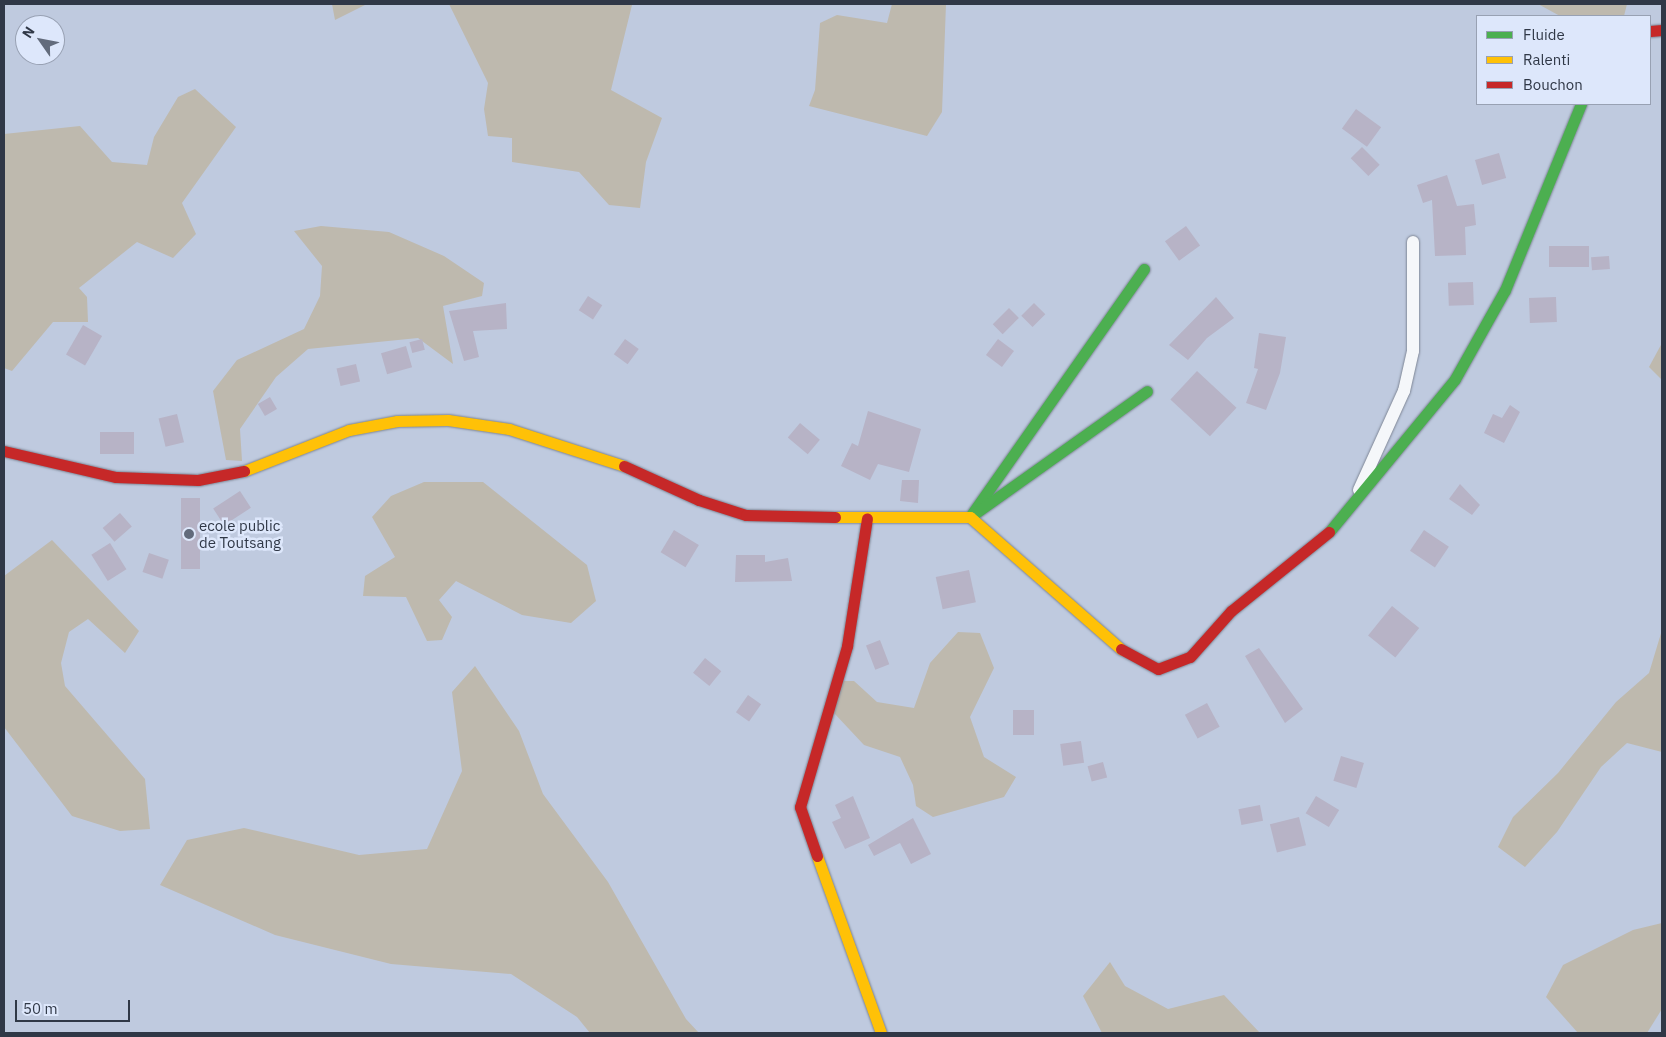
<!DOCTYPE html>
<html>
<head>
<meta charset="utf-8">
<style>
  body { margin:0 }
  #map { position:relative; width:1666px; height:1037px; overflow:hidden; background:#bfcadf; font-family:"IBM Plex Sans",sans-serif }
  div>[style] { position:absolute }
  .green>* { inset:0; background:#beb9ae }
  .building>* { inset:0; background:#b7b3c6; transform-origin:0 0 }
  .roads { filter:drop-shadow(0 0 1px #7e8695) drop-shadow(0 0 1px #7e8695) }
  .street>* { height:12px; margin:-6px; padding:0 6px; transform-origin:6px; border-radius:6px; background:#f5f7fa }
  .fast>* { height:11px; margin:-5.5px; padding:0 5.5px; transform-origin:5.5px; border-radius:5.5px; background:#4caf50 }
  .slow>* { height:11px; margin:-5.5px; padding:0 5.5px; transform-origin:5.5px; border-radius:5.5px; background:#ffc107 }
  .jam>* { height:11px; margin:-5.5px; padding:0 5.5px; transform-origin:5.5px; border-radius:5.5px; background:#c62828 }
  .dots>* { width:14px; height:14px; translate:-50% -50%; box-sizing:border-box; border:2px solid #dde7fb; border-radius:50% }
  span { translate:-50% -50%; white-space:nowrap; text-align:center; line-height:1.15; -webkit-text-stroke:5px #dde7fb; paint-order:stroke }
  .poi-label { font-size:15px; color:#303847 }
  .left { translate:0 -50%; text-align:left }
  .frame { position:absolute; inset:0; border:5px solid #303847; pointer-events:none }
  .legend { position:absolute; left:1476px; top:15px; width:175px; height:90px; box-sizing:border-box; background:#dde7fb; border:1px solid #98a1b3; margin:0; padding:6px 9px; list-style:none; font-size:15px; color:#303847 }
  .legend li { display:flex; align-items:center; gap:10px; height:25px }
  .legend b { width:25px; border:1px solid #98a1b3 }
  .north { position:absolute; left:15px; top:15px; width:50px; height:50px; box-sizing:border-box; background:#dde7fb; border:1px solid #98a1b3; border-radius:50%; rotate:303deg; font-size:14px; font-weight:700; line-height:20px; text-align:center; color:#303847 }
  .north::after { content:''; display:block; margin:auto; width:18px; height:22px; background:#626b7c; clip-path:polygon(50% 0,100% 100%,50% 72%,0 100%) }
  .scale { position:absolute; left:15px; top:1000px; width:115px; height:22px; box-sizing:border-box; border:2px solid #303847; border-top:0; padding-left:6px; font-size:15px; line-height:18px; white-space:nowrap; color:#303847; -webkit-text-stroke:4px #dde7fb; paint-order:stroke }
</style>
</head>
<body>
<div id="map">
  <div class="green">
    <i style="clip-path:polygon(332px 4px,367px 4px,335px 20px)"></i>
    <i style="clip-path:polygon(449px 4px,632px 5px,611px 90px,662px 118px,646px 162px,640px 208px,609px 205px,579px 172px,512px 162px,512px 138px,488px 136px,484px 109px,488px 83px)"></i>
    <i style="clip-path:polygon(892px 4px,946px 4px,942px 112px,927px 136px,809px 106px,815px 90px,820px 23px,837px 15px,887px 23px)"></i>
    <i style="clip-path:polygon(1538px 4px,1627px 4px,1624px 16px,1560px 16px)"></i>
    <i style="clip-path:polygon(195px 89px,236px 127px,182px 203px,196px 234px,173px 258px,137px 242px,79px 288px,87px 297px,88px 322px,53px 322px,12px 371px,4px 368px,4px 134px,80px 126px,112px 162px,147px 165px,154px 137px,178px 97px)"></i>
    <i style="clip-path:polygon(321px 226px,389px 232px,444px 256px,484px 283px,482px 296px,443px 306px,453px 364px,418px 338px,308px 349px,276px 377px,240px 429px,242px 461px,226px 460px,213px 391px,237px 360px,304px 329px,320px 296px,322px 266px,294px 231px)"></i>
    <i style="clip-path:polygon(1662px 343px,1662px 380px,1649px 367px)"></i>
    <i style="clip-path:polygon(424px 482px,483px 482px,587px 565px,596px 601px,571px 623px,522px 615px,456px 581px,439px 600px,452px 617px,442px 640px,427px 641px,406px 597px,363px 596px,365px 576px,395px 557px,372px 517px,391px 496px)"></i>
    <i style="clip-path:polygon(52px 540px,139px 631px,125px 653px,88px 619px,69px 632px,61px 663px,65px 686px,145px 779px,150px 829px,120px 831px,72px 816px,4px 727px,4px 576px)"></i>
    <i style="clip-path:polygon(1662px 630px,1662px 752px,1627px 743px,1601px 767px,1557px 832px,1525px 867px,1498px 847px,1513px 817px,1558px 773px,1616px 702px,1649px 673px)"></i>
    <i style="clip-path:polygon(958px 632px,980px 633px,994px 668px,970px 717px,984px 757px,1016px 777px,1004px 797px,933px 817px,916px 806px,913px 785px,900px 757px,864px 745px,834px 713px,838px 681px,854px 681px,877px 702px,914px 708px,930px 663px)"></i>
    <i style="clip-path:polygon(475px 666px,519px 731px,543px 794px,608px 882px,686px 1019px,699px 1033px,590px 1033px,577px 1017px,511px 974px,391px 964px,275px 935px,160px 885px,187px 840px,244px 828px,359px 855px,427px 849px,462px 771px,452px 692px)"></i>
    <i style="clip-path:polygon(1662px 923px,1662px 1009px,1647px 1033px,1578px 1033px,1546px 997px,1563px 965px,1633px 930px)"></i>
    <i style="clip-path:polygon(1110px 962px,1125px 986px,1168px 1009px,1224px 995px,1260px 1033px,1102px 1033px,1083px 996px)"></i>
  </div>
  <div class="building">
    <i style="left:1356px;top:109px;width:31px;height:24px;rotate:36deg"></i>
    <i style="left:1362px;top:147px;width:25px;height:16px;rotate:45deg"></i>
    <i style="left:1499px;top:153px;width:26px;height:25px;rotate:74deg"></i>
    <i style="clip-path:polygon(1447px 175px,1457px 206px,1474px 204px,1476px 225px,1465px 227px,1466px 255px,1435px 256px,1432px 200px,1423px 203px,1417px 185px)"></i>
    <i style="left:1186px;top:226px;width:24px;height:26px;rotate:54deg"></i>
    <i style="left:1549px;top:246px;width:40px;height:21px"></i>
    <i style="left:1609px;top:256px;width:13px;height:18px;rotate:86deg"></i>
    <i style="left:1473px;top:282px;width:23px;height:25px;rotate:88deg"></i>
    <i style="left:588px;top:296px;width:17px;height:17px;rotate:33deg"></i>
    <i style="clip-path:polygon(1216px 297px,1234px 318px,1207px 338px,1188px 360px,1169px 345px)"></i>
    <i style="left:1556px;top:297px;width:25px;height:27px;rotate:88deg"></i>
    <i style="clip-path:polygon(506px 303px,507px 329px,473px 331px,479px 357px,464px 361px,449px 311px)"></i>
    <i style="left:1034px;top:303px;width:16px;height:18px;rotate:45deg"></i>
    <i style="left:1009px;top:308px;width:14px;height:23px;rotate:45deg"></i>
    <i style="left:83px;top:325px;width:22px;height:34px;rotate:30deg"></i>
    <i style="clip-path:polygon(1259px 333px,1286px 337px,1280px 373px,1266px 410px,1246px 403px,1258px 369px,1254px 368px)"></i>
    <i style="left:422px;top:339px;width:11px;height:13px;rotate:75deg"></i>
    <i style="left:625px;top:339px;width:17px;height:19px;rotate:36deg"></i>
    <i style="left:998px;top:339px;width:20px;height:20px;rotate:37deg"></i>
    <i style="left:406px;top:346px;width:22px;height:26px;rotate:74deg"></i>
    <i style="left:356px;top:364px;width:18px;height:20px;rotate:77deg"></i>
    <i style="left:1197px;top:371px;width:54px;height:39px;rotate:43deg"></i>
    <i style="left:270px;top:397px;width:14px;height:14px;rotate:60deg"></i>
    <i style="clip-path:polygon(1510px 405px,1520px 412px,1504px 443px,1484px 433px,1493px 414px,1502px 418px)"></i>
    <i style="clip-path:polygon(868px 411px,921px 429px,909px 472px,878px 464px,870px 480px,841px 466px,852px 443px,858px 446px)"></i>
    <i style="left:177px;top:414px;width:29px;height:19px;rotate:76deg"></i>
    <i style="left:800px;top:423px;width:26px;height:19px;rotate:40deg"></i>
    <i style="left:100px;top:432px;width:34px;height:22px"></i>
    <i style="clip-path:polygon(902px 480px,919px 480px,918px 503px,900px 501px)"></i>
    <i style="clip-path:polygon(1460px 484px,1480px 505px,1472px 515px,1449px 499px)"></i>
    <i style="left:240px;top:491px;width:20px;height:32px;rotate:57deg"></i>
    <i style="left:181px;top:498px;width:19px;height:71px"></i>
    <i style="left:120px;top:513px;width:18px;height:23px;rotate:49deg"></i>
    <i style="left:674px;top:530px;width:29px;height:26px;rotate:31deg"></i>
    <i style="left:1424px;top:530px;width:30px;height:25px;rotate:34deg"></i>
    <i style="left:110px;top:543px;width:31px;height:22px;rotate:58deg"></i>
    <i style="left:149px;top:553px;width:21px;height:20px;rotate:19deg"></i>
    <i style="clip-path:polygon(736px 555px,765px 555px,765px 562px,788px 558px,792px 581px,735px 582px)"></i>
    <i style="left:969px;top:570px;width:33px;height:34px;rotate:78deg"></i>
    <i style="left:1392px;top:606px;width:35px;height:38px;rotate:39deg"></i>
    <i style="left:880px;top:640px;width:26px;height:15px;rotate:69deg"></i>
    <i style="clip-path:polygon(1259px 648px,1303px 709px,1285px 723px,1245px 656px)"></i>
    <i style="left:705px;top:658px;width:21px;height:19px;rotate:39deg"></i>
    <i style="left:748px;top:695px;width:16px;height:21px;rotate:35deg"></i>
    <i style="left:1207px;top:703px;width:27px;height:25px;rotate:62deg"></i>
    <i style="left:1034px;top:710px;width:25px;height:21px;rotate:90deg"></i>
    <i style="left:1081px;top:741px;width:22px;height:21px;rotate:82deg"></i>
    <i style="left:1341px;top:756px;width:24px;height:26px;rotate:17deg"></i>
    <i style="left:1103px;top:762px;width:16px;height:16px;rotate:75deg"></i>
    <i style="clip-path:polygon(853px 796px,870px 838px,845px 849px,832px 822px,841px 818px,835px 805px)"></i>
    <i style="left:1316px;top:796px;width:27px;height:20px;rotate:31deg"></i>
    <i style="left:1260px;top:805px;width:16px;height:22px;rotate:79deg"></i>
    <i style="left:1299px;top:817px;width:29px;height:30px;rotate:76deg"></i>
    <i style="clip-path:polygon(913px 818px,931px 854px,911px 864px,900px 843px,874px 856px,868px 845px)"></i>
  </div>
  <div class="roads">
    <div class="street">
      <i style="left:1359px;top:490px;width:109px;rotate:-65.6deg"></i>
      <i style="left:1404px;top:391px;width:41px;rotate:-77.3deg"></i>
      <i style="left:1413px;top:351px;width:109px;rotate:-90deg"></i>
    </div>
    <div class="fast">
      <i style="left:1144px;top:269px;width:303px;rotate:125.1deg"></i>
      <i style="left:970px;top:517px;width:217px;rotate:-35.4deg"></i>
      <i style="left:1329px;top:532px;width:198px;rotate:-50.5deg"></i>
      <i style="left:1455px;top:379px;width:102px;rotate:-60.7deg"></i>
      <i style="left:1505px;top:290px;width:201px;rotate:-67.8deg"></i>
    </div>
    <div class="slow">
      <i style="left:244px;top:471px;width:113px;rotate:-21.3deg"></i>
      <i style="left:349px;top:430px;width:49px;rotate:-10.6deg"></i>
      <i style="left:397px;top:421px;width:51px;rotate:-1.1deg"></i>
      <i style="left:448px;top:420px;width:62px;rotate:8.4deg"></i>
      <i style="left:509px;top:429px;width:121px;rotate:17.8deg"></i>
      <i style="left:835px;top:517px;width:135px"></i>
      <i style="left:970px;top:517px;width:201px;rotate:41.2deg"></i>
      <i style="left:817px;top:856px;width:188px;rotate:70.1deg"></i>
    </div>
    <div class="jam">
      <i style="left:1650px;top:31px;width:12px;rotate:-5deg"></i>
      <i style="left:4px;top:451px;width:115px;rotate:13.1deg"></i>
      <i style="left:116px;top:477px;width:82px;rotate:2.1deg"></i>
      <i style="left:198px;top:480px;width:47px;rotate:-11.1deg"></i>
      <i style="left:624px;top:466px;width:82px;rotate:24.4deg"></i>
      <i style="left:699px;top:500px;width:49px;rotate:17.7deg"></i>
      <i style="left:746px;top:515px;width:89px;rotate:1.3deg"></i>
      <i style="left:1121px;top:649px;width:42px;rotate:28.4deg"></i>
      <i style="left:1158px;top:669px;width:34px;rotate:-21deg"></i>
      <i style="left:1190px;top:657px;width:62px;rotate:-48.3deg"></i>
      <i style="left:1231px;top:611px;width:126px;rotate:-38.9deg"></i>
      <i style="left:817px;top:856px;width:52px;rotate:-109.1deg"></i>
      <i style="left:800px;top:807px;width:168px;rotate:-73.7deg"></i>
      <i style="left:847px;top:646px;width:129px;rotate:-81.1deg"></i>
    </div>
  </div>
  <div class="dots">
    <i style="left:189px;top:534px;background:#626b7c"></i>
  </div>
  <div class="poi-label">
    <span class="left" style="left:199px;top:534px">ecole public<br>de Toutsang</span>
  </div>
  <div class="frame"></div>
  <ul class="legend">
  <li><b style="height:6px;background:#4caf50"></b>Fluide</li>
  <li><b style="height:6px;background:#ffc107"></b>Ralenti</li>
  <li><b style="height:6px;background:#c62828"></b>Bouchon</li>
  </ul>
  <div class="north">N</div>
  <div class="scale">50 m</div>
</div>
</body>
</html>
